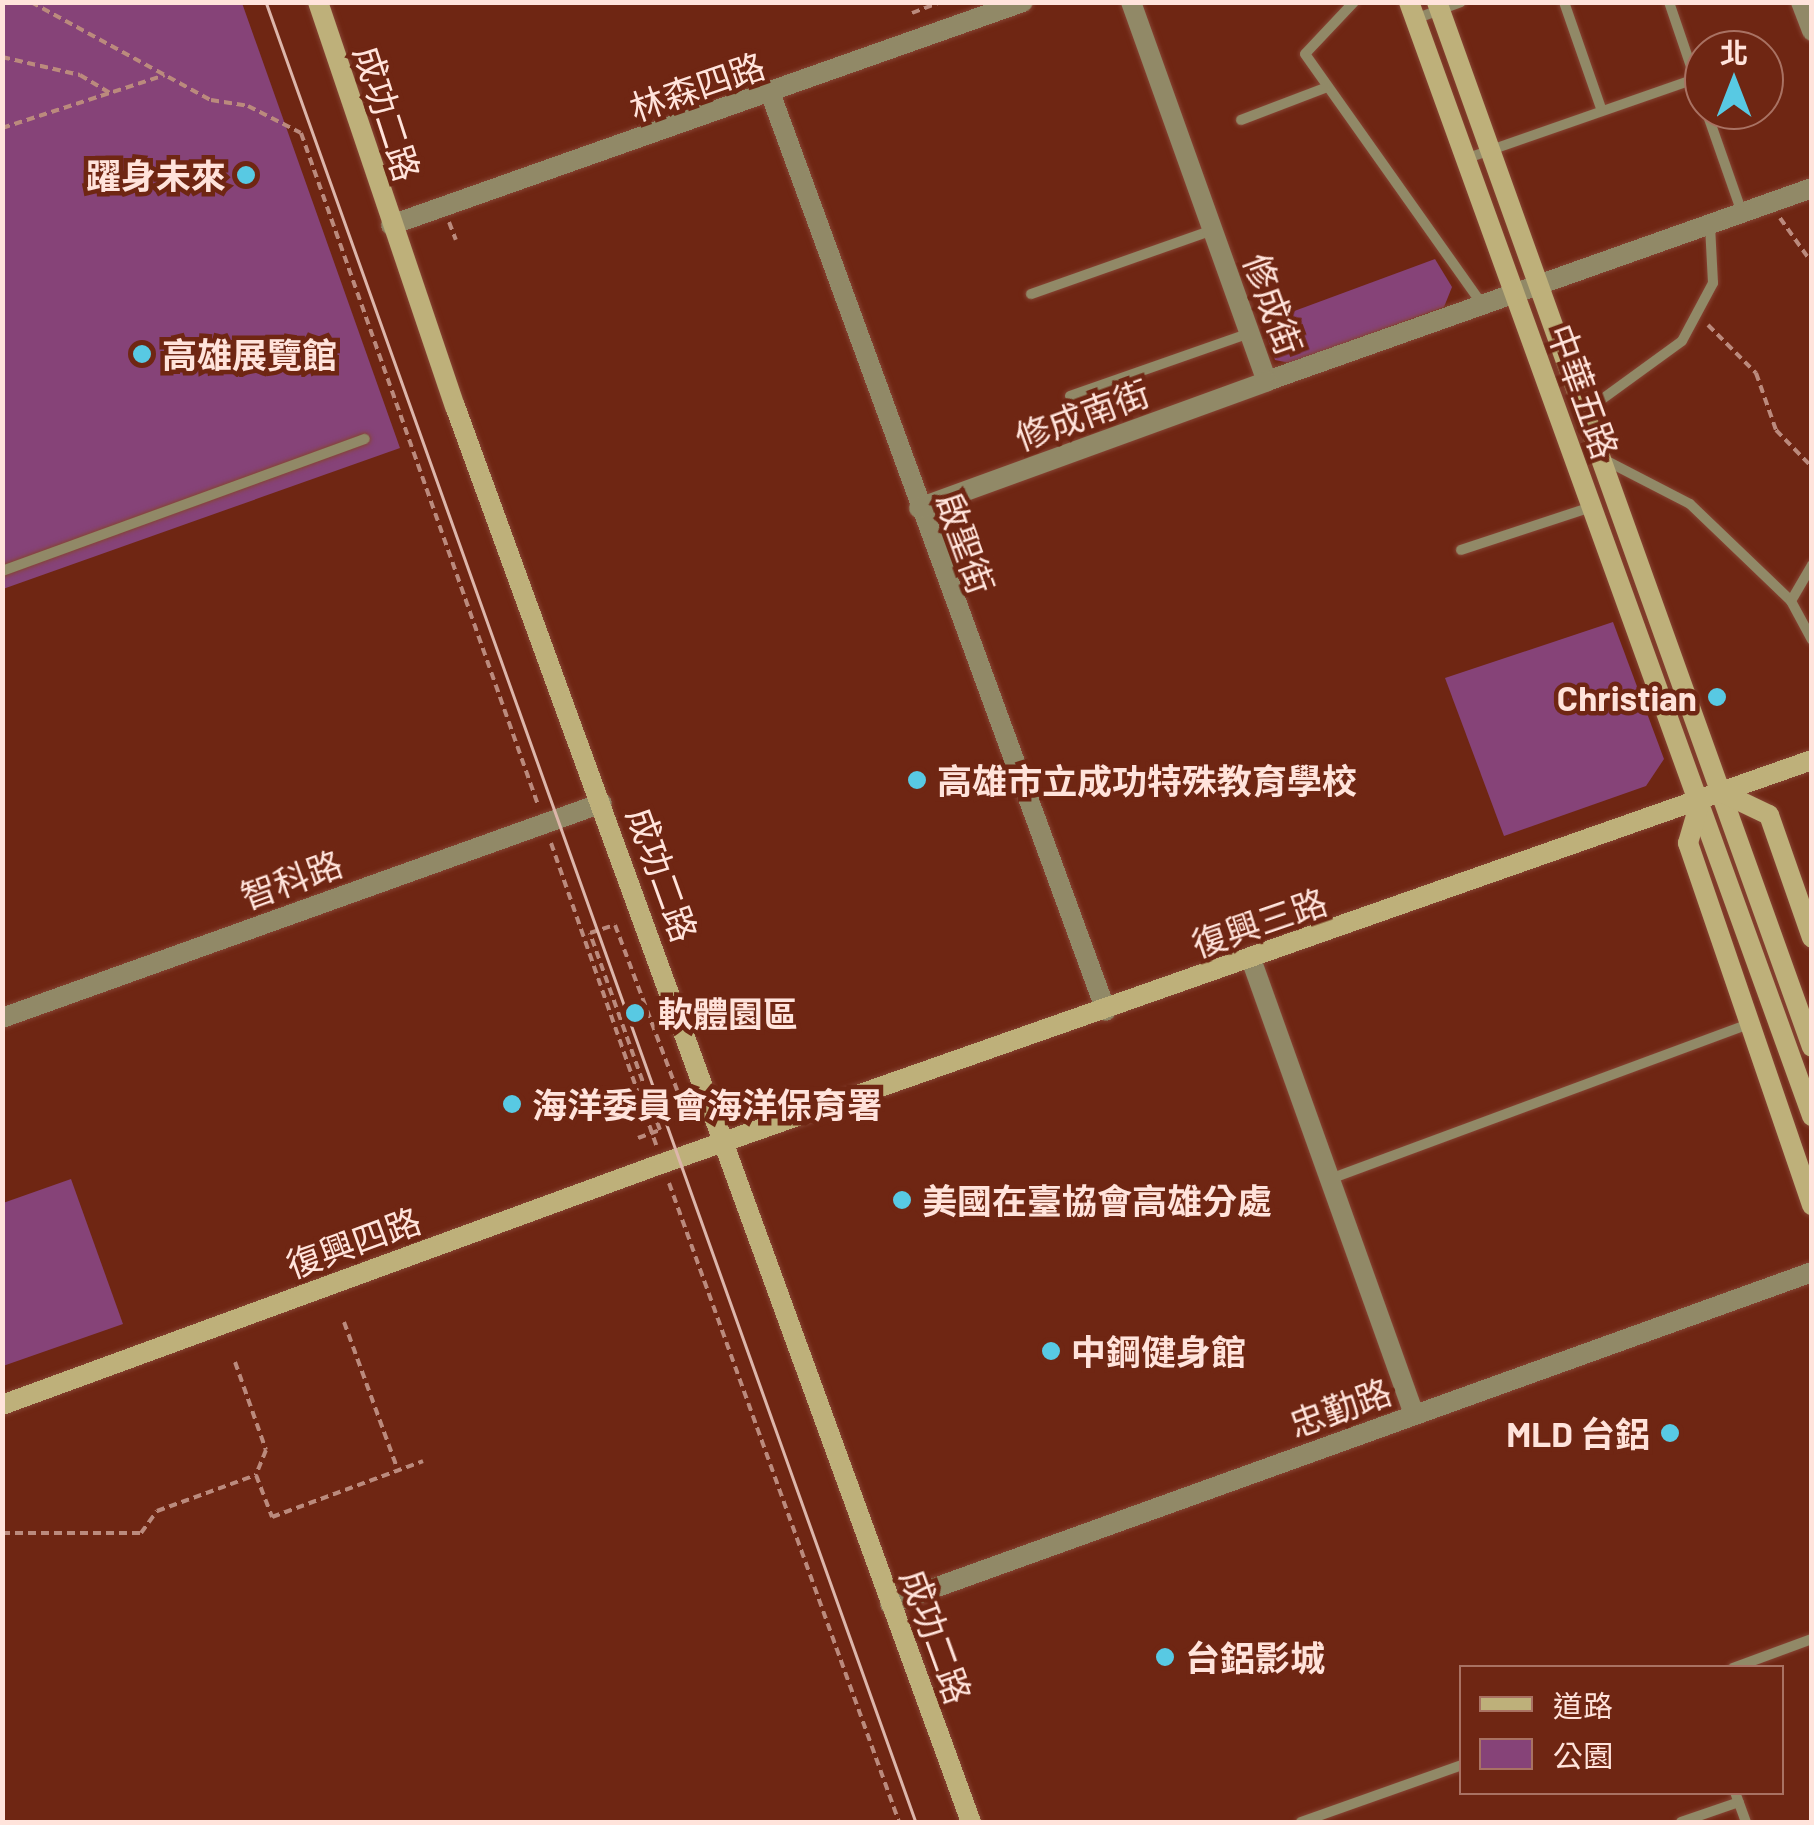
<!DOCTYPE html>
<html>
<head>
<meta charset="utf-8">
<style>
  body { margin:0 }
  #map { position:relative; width:1814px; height:1825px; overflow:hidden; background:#6f2613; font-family:Barlow,"Noto Sans TC",sans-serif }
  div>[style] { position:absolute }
  .green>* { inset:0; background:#864378 }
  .path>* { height:4px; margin-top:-2px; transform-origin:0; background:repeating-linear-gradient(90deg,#bb8a7d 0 8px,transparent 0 13px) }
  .roads { filter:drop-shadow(0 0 2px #864433) drop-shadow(0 0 2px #864433) }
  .lane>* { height:10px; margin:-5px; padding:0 5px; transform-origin:5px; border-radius:5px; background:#918967 }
  .street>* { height:20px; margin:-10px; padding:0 10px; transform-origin:10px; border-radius:10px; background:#918967 }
  .secondary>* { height:20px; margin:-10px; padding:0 10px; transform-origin:10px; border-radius:10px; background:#beb07a }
  .tram>* { height:2.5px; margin:-1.25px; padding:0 1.25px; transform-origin:1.25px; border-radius:1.25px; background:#ddb6ab }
  .dots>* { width:28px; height:28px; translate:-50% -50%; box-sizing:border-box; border:5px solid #6f2613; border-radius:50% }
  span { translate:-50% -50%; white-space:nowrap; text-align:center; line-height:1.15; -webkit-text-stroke:9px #6f2613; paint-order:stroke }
  .street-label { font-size:35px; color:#ffe3db }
  .poi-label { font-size:35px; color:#ffe3db; font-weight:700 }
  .right { translate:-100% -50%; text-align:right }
  .left { translate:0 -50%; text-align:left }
  .frame { position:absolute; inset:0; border:5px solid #ffe3db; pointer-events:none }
  .legend { position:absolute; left:1459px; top:1665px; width:325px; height:130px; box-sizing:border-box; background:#6f2613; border:2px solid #a97263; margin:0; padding:12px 18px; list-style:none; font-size:30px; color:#ffe3db }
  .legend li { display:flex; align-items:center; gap:20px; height:50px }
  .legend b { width:50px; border:2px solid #a97263 }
  .north { position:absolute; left:1684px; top:30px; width:100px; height:100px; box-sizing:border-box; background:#6f2613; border:2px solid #a97263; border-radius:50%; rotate:0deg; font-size:28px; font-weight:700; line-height:40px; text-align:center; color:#ffe3db }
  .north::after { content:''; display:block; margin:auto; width:35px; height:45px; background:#58c9e3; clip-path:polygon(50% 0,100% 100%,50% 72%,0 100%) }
</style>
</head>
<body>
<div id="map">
  <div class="green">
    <i style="clip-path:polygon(2px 3px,242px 3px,400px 448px,3px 589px)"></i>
    <i style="clip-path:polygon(1435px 259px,1452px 287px,1444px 307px,1290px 363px,1275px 360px,1262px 323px)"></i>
    <i style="clip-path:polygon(1613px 622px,1664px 759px,1646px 786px,1504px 836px,1445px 678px)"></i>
    <i style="clip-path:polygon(71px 1179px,123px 1324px,3px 1366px,3px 1203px)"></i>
  </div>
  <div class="path">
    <i style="left:31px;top:2px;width:205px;rotate:28.6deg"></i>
    <i style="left:211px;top:100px;width:37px;rotate:9deg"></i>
    <i style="left:248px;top:106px;width:59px;rotate:27deg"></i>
    <i style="left:301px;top:133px;width:713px;rotate:70.57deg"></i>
    <i style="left:912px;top:13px;width:31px;rotate:-21deg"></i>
    <i style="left:2px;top:57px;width:80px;rotate:13deg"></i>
    <i style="left:80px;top:75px;width:35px;rotate:31deg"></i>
    <i style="left:2px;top:128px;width:171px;rotate:-18deg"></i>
    <i style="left:1780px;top:218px;width:55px;rotate:54.6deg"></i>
    <i style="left:449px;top:222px;width:19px;rotate:69deg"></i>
    <i style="left:1708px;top:325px;width:68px;rotate:45deg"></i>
    <i style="left:1756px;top:373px;width:60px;rotate:70.7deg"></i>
    <i style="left:1776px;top:430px;width:52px;rotate:45.8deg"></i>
    <i style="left:551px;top:843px;width:320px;rotate:70.8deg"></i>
    <i style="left:651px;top:1106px;width:30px;rotate:-20deg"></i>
    <i style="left:638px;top:1138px;width:23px;rotate:-20deg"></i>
    <i style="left:660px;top:1130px;width:209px;rotate:-109.6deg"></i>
    <i style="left:590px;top:933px;width:26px;rotate:-18deg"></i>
    <i style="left:615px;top:925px;width:207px;rotate:69.4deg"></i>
    <i style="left:669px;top:1183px;width:679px;rotate:70.2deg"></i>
    <i style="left:344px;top:1322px;width:158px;rotate:70deg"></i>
    <i style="left:235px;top:1362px;width:93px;rotate:70.6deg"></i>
    <i style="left:266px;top:1450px;width:27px;rotate:112deg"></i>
    <i style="left:2px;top:1533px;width:139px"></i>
    <i style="left:141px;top:1533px;width:27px;rotate:-54deg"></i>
    <i style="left:157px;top:1511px;width:105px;rotate:-20deg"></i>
    <i style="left:256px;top:1475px;width:45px;rotate:69.1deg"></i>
    <i style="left:272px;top:1517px;width:161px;rotate:-20.3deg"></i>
  </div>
  <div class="roads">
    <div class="lane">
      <i style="left:1354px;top:2px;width:71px;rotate:133.3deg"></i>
      <i style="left:1305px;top:54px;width:303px;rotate:54.7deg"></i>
      <i style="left:1564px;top:2px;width:115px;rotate:70.8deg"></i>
      <i style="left:1669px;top:2px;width:109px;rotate:71.2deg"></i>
      <i style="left:1415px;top:19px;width:49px;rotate:-20.3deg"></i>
      <i style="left:1706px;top:110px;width:109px;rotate:70.7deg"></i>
      <i style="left:1241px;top:120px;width:90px;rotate:-20.9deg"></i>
      <i style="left:1465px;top:159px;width:244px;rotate:-19.2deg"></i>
      <i style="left:1031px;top:294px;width:193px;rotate:-19.4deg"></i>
      <i style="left:1070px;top:396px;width:191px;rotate:-19.3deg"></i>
      <i style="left:1583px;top:413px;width:122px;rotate:-36deg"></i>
      <i style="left:1682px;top:341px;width:66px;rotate:-61.9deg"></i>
      <i style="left:1713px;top:283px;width:58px;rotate:-93deg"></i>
      <i style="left:1601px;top:458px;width:100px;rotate:27.3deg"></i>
      <i style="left:1690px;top:504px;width:140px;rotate:43.8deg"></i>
      <i style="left:1791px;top:601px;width:44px;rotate:61.7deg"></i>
      <i style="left:1461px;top:550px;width:137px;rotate:-18.3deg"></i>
      <i style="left:2px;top:571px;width:386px;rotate:-20deg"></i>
      <i style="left:1791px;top:601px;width:42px;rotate:-59.7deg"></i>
      <i style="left:1330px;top:1179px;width:447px;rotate:-20.3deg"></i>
      <i style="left:1733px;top:1668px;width:84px;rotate:-20.2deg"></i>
      <i style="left:1735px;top:1792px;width:32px;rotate:70deg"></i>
      <i style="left:1301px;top:1822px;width:171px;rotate:-19.5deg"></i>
      <i style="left:1681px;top:1822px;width:61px;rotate:-19deg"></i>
    </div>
    <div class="street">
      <i style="left:1131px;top:2px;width:403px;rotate:70.3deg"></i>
      <i style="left:1267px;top:381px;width:578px;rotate:-19.5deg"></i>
      <i style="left:1801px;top:2px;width:31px;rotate:69deg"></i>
      <i style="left:771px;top:95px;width:975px;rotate:69.91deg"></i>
      <i style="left:391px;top:225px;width:670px;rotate:-19.44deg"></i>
      <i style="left:919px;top:508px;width:370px;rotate:-20deg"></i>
      <i style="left:1251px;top:959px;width:484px;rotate:70.3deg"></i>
      <i style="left:2px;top:1018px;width:637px;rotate:-19.71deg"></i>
      <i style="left:890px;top:1604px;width:980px;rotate:-19.8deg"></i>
    </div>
    <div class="secondary">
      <i style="left:318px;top:2px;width:427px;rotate:71.3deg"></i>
      <i style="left:455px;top:406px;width:1507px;rotate:69.98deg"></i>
      <i style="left:1409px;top:2px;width:1185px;rotate:70.11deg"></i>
      <i style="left:1437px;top:2px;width:1110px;rotate:70.26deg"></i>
      <i style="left:1723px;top:793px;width:51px;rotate:25.6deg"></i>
      <i style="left:1769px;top:815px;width:130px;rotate:70.7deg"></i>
      <i style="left:1700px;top:802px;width:43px;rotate:106.3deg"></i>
      <i style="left:1688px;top:843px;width:383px;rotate:71.1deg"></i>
      <i style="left:2px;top:1405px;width:699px;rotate:-20.1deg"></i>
      <i style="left:658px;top:1165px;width:1223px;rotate:-19.34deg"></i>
    </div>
  </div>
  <div class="tram">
    <i style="left:266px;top:2px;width:1933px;rotate:70.35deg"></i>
  </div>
  <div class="dots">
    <i style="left:246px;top:175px;background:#58c9e3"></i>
    <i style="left:142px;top:354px;background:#58c9e3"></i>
    <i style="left:1717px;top:697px;background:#58c9e3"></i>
    <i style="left:917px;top:780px;background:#58c9e3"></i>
    <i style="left:635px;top:1013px;background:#58c9e3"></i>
    <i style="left:512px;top:1104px;background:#58c9e3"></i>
    <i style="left:902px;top:1200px;background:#58c9e3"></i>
    <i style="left:1051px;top:1351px;background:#58c9e3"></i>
    <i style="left:1670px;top:1433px;background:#58c9e3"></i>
    <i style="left:1165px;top:1657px;background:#58c9e3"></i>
  </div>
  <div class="street-label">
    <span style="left:697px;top:86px;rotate:-19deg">林森四路</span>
    <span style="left:388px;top:113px;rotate:72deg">成功二路</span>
    <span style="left:1274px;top:304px;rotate:70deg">修成街</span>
    <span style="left:1584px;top:391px;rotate:70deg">中華五路</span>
    <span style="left:1082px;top:414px;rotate:-20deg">修成南街</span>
    <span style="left:966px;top:543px;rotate:70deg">啟聖街</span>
    <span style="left:663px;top:874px;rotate:70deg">成功二路</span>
    <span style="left:291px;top:879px;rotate:-20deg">智科路</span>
    <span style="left:1259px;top:922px;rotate:-19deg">復興三路</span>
    <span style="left:353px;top:1242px;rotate:-20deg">復興四路</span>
    <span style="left:1340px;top:1407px;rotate:-20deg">忠勤路</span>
    <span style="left:937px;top:1636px;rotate:70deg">成功二路</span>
  </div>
  <div class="poi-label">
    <span class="right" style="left:226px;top:175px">躍身未來</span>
    <span class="left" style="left:162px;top:354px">高雄展覽館</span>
    <span class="right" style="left:1697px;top:697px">Christian</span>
    <span class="left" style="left:937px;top:780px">高雄市立成功特殊教育學校</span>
    <span class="left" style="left:658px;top:1013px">軟體園區</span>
    <span class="left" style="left:532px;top:1104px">海洋委員會海洋保育署</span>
    <span class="left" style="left:922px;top:1200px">美國在臺協會高雄分處</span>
    <span class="left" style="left:1071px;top:1351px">中鋼健身館</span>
    <span class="right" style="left:1650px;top:1433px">MLD 台鋁</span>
    <span class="left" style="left:1185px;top:1657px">台鋁影城</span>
  </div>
  <div class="frame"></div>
  <ul class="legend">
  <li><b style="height:12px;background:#beb07a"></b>道路</li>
  <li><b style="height:28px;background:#864378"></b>公園</li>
  </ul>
  <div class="north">北</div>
</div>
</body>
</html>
